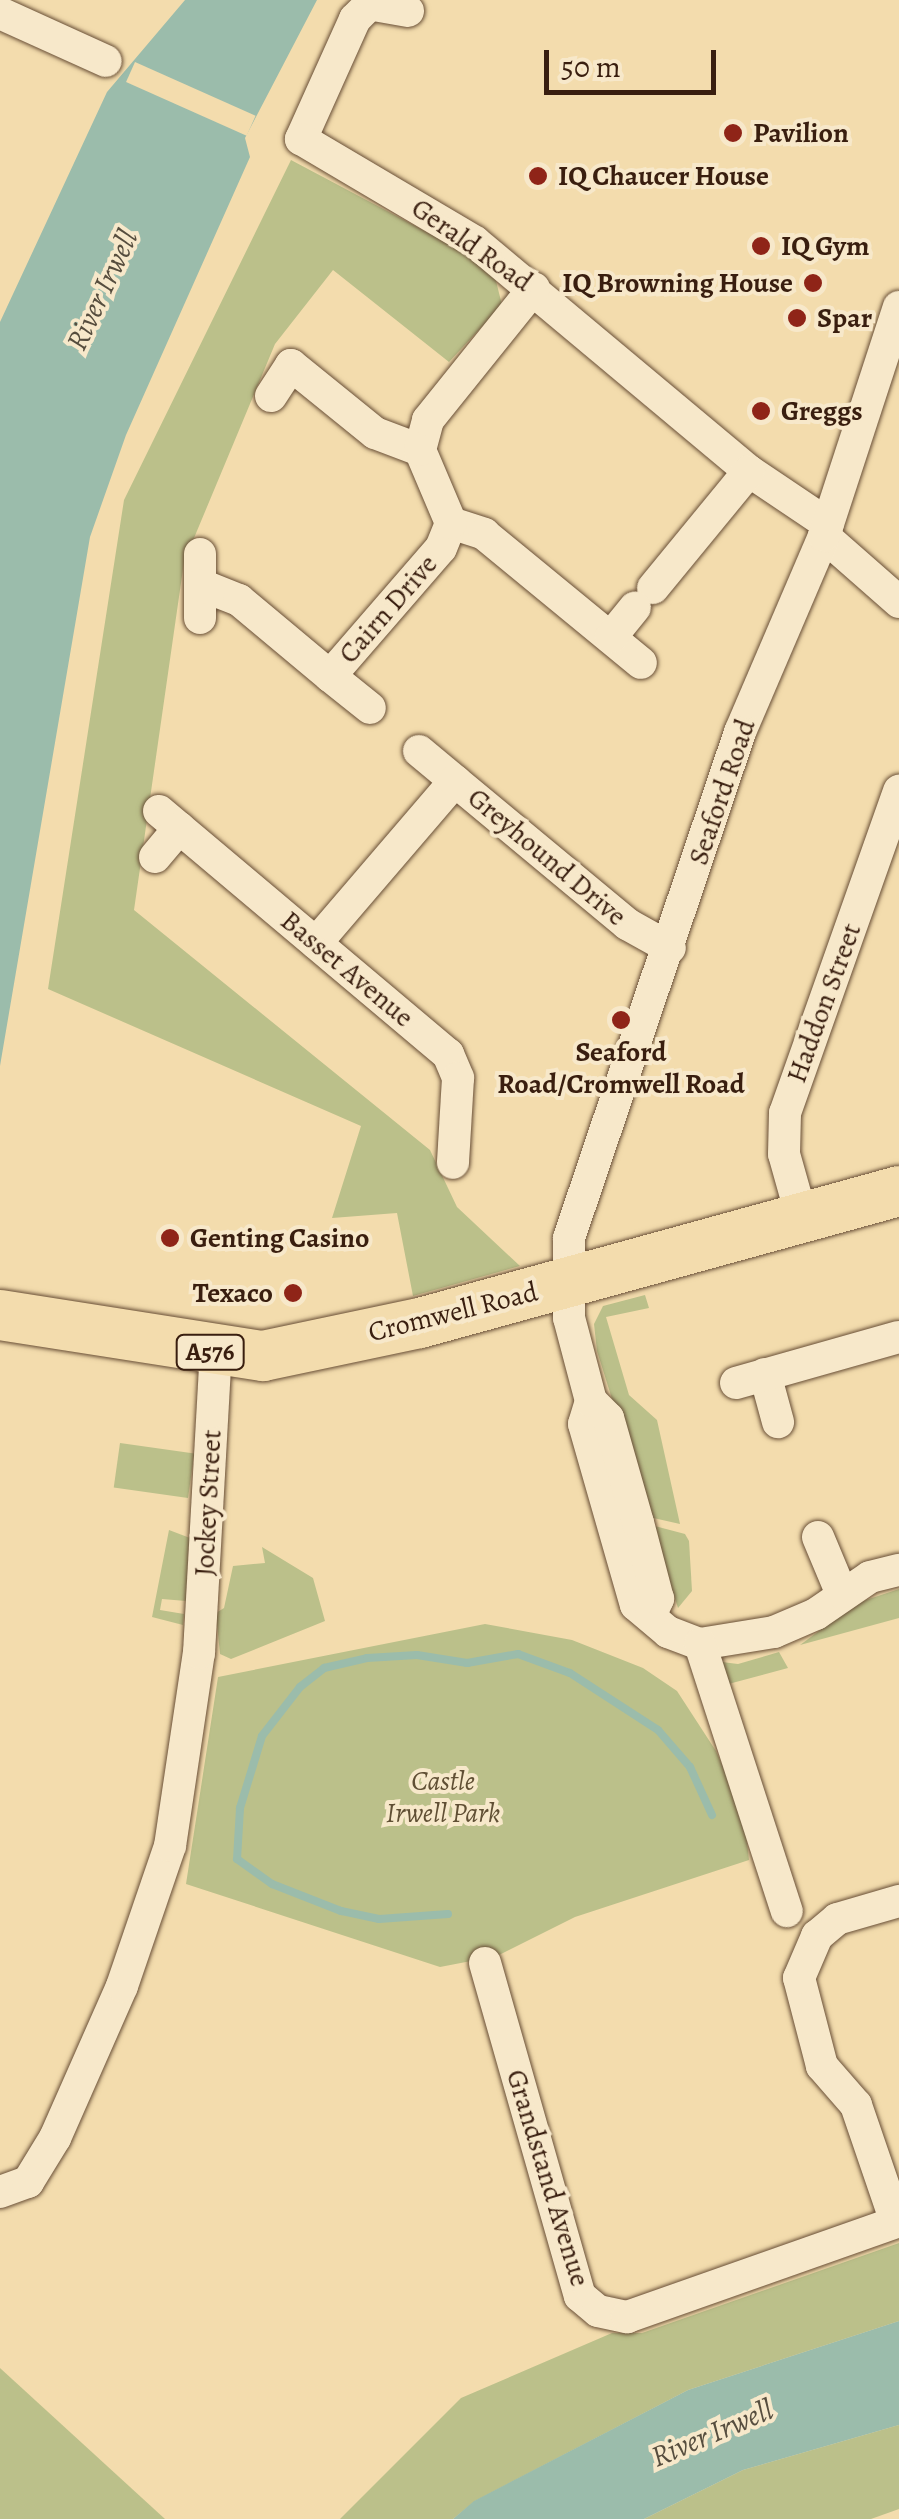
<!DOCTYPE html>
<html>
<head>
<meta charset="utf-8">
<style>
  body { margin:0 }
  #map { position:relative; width:899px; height:2519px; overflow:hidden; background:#f3dcad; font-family:Alegreya,serif }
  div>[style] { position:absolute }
  .green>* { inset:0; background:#bbc08a; transform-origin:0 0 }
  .water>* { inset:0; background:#9bbcab }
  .pier>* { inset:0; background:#f3dcad; transform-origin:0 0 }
  .stream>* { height:8px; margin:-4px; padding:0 4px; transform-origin:4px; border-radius:4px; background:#9bbcab }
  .roads { filter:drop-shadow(0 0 2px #684e36) drop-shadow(0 0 2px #684e36) }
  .minor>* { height:32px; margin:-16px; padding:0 16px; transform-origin:16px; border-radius:16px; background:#f7e8ca }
  .highway>* { height:50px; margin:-25px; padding:0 25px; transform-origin:25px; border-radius:25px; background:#f3dcad }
  .dots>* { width:28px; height:28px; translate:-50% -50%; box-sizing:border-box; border:5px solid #f7e8ca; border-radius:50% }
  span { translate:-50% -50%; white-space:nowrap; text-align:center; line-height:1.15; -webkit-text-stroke:8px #f7e8ca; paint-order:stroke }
  .shield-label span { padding:2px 8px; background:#f7e8ca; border:2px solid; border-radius:8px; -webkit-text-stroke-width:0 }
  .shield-label { font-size:25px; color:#391e0f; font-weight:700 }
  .poi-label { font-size:28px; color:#391e0f; font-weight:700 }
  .left { translate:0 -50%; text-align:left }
  .right { translate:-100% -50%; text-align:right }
  .street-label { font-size:28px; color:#391e0f }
  .park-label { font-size:28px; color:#604f34; font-style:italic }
  .water-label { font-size:30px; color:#564d3e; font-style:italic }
  .scale { position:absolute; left:544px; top:50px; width:172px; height:45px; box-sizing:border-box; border:5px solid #391e0f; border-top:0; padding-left:12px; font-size:30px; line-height:35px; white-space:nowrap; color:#391e0f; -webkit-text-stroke:8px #f7e8ca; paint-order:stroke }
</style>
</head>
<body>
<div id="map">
  <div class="green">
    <i style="clip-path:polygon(291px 160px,453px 246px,495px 277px,502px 305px,449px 362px,333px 270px,275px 344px,184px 562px,134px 910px,430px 1150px,457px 1207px,520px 1266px,413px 1296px,397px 1213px,332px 1218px,361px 1126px,48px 989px,124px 500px)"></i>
    <i style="clip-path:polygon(645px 1295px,649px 1308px,606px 1317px,629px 1395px,657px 1420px,680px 1524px,649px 1517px,597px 1351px,594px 1324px,603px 1306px)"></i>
    <i style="left:120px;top:1443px;width:75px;height:45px;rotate:8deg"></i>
    <i style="clip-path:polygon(651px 1525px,685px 1534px,689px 1541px,692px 1591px,678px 1608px)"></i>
    <i style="clip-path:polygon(169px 1530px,190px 1538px,186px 1601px,162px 1599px,160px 1610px,184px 1614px,183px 1625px,152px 1617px)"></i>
    <i style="clip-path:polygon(262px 1547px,313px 1578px,325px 1621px,231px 1659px,220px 1654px,216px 1613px,224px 1608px,233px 1566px,265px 1563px)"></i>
    <i style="clip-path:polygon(899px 1589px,899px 1618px,800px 1645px,857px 1603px)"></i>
    <i style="clip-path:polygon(485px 1624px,572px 1640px,643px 1668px,677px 1691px,716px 1751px,744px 1815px,749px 1860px,575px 1917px,497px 1956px,440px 1967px,186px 1884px,218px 1677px)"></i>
    <i style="clip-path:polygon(779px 1652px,788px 1668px,721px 1686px,714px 1661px,738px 1664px)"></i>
    <i style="clip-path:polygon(899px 2243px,899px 2321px,688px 2390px,475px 2501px,453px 2519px,340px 2519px,461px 2398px,612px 2333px,642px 2333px)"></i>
    <i style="clip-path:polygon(0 2368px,165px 2519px,0 2519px)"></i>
    <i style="clip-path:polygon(899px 2425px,899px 2509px,871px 2519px,644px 2519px,743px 2470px)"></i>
  </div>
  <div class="water">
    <i style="clip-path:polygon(185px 0,317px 0,245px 138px,250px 157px,126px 435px,90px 537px,0 1066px,0 322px,107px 92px)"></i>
    <i style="clip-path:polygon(899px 2321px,899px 2425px,743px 2470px,644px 2519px,453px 2519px,474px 2501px,688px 2390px)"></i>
  </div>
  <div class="pier">
    <i style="left:135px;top:62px;width:132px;height:22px;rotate:24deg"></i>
  </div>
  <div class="stream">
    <i style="left:448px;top:1914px;width:69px;rotate:175.9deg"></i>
    <i style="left:379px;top:1919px;width:39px;rotate:-168deg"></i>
    <i style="left:341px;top:1911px;width:74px;rotate:-158.6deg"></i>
    <i style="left:272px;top:1884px;width:43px;rotate:-144.5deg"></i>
    <i style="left:237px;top:1859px;width:51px;rotate:-86.6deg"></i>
    <i style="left:240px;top:1808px;width:75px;rotate:-73deg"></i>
    <i style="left:262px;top:1736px;width:62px;rotate:-52.2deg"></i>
    <i style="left:300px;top:1687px;width:31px;rotate:-38deg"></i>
    <i style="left:324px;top:1668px;width:44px;rotate:-13.1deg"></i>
    <i style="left:367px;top:1658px;width:50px;rotate:-3.4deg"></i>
    <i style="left:417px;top:1655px;width:51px;rotate:9.1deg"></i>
    <i style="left:467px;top:1663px;width:52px;rotate:-10deg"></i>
    <i style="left:518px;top:1654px;width:55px;rotate:20.1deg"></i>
    <i style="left:570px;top:1673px;width:105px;rotate:32.9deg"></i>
    <i style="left:658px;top:1730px;width:49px;rotate:49.1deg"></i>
    <i style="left:690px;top:1767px;width:53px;rotate:65.4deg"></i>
  </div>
  <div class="roads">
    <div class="minor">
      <i style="left:408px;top:11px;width:39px;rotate:-170deg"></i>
      <i style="left:370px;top:4px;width:21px;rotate:135deg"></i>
      <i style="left:355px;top:19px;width:132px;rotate:114.2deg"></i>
      <i style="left:301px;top:139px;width:202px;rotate:30.6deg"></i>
      <i style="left:475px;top:242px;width:357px;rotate:39.9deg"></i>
      <i style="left:749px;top:471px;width:95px;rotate:33.9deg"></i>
      <i style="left:0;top:13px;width:116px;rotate:24.4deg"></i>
      <i style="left:271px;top:396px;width:37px;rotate:-57deg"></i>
      <i style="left:291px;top:365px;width:108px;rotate:39deg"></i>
      <i style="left:375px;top:433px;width:48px;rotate:20.7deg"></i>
      <i style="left:451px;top:523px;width:35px;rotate:18deg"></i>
      <i style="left:484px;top:534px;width:203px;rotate:39.4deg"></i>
      <i style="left:824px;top:536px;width:100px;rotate:41.3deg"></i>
      <i style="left:200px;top:554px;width:64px;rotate:90deg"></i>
      <i style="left:201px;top:585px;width:41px;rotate:21.5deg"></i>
      <i style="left:239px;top:600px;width:119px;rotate:39.9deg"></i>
      <i style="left:330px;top:676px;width:169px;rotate:-49.1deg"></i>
      <i style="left:441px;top:548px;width:27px;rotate:-68deg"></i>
      <i style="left:451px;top:523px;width:79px;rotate:-113deg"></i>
      <i style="left:420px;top:450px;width:31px;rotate:-75deg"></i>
      <i style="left:428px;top:420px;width:169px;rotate:-51.2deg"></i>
      <i style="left:653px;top:588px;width:151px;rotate:-50.6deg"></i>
      <i style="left:611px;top:637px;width:38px;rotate:-51deg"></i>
      <i style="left:330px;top:676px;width:51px;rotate:38.7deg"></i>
      <i style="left:419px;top:751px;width:47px;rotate:39.8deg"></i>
      <i style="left:159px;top:811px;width:378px;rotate:40.1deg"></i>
      <i style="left:448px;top:1054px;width:26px;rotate:67deg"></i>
      <i style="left:458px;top:1078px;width:85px;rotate:93.4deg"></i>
      <i style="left:155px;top:857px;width:38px;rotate:-50deg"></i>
      <i style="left:316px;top:943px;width:213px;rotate:-49.4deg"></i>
      <i style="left:455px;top:781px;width:224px;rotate:39.7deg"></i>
      <i style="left:627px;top:924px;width:49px;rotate:29.2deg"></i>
      <i style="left:802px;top:1218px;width:66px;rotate:-105.7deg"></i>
      <i style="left:784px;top:1154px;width:41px;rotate:-88.6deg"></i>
      <i style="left:785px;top:1113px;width:342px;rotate:-70.5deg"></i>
      <i style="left:765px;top:1374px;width:50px;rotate:74.8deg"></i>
      <i style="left:736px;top:1383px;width:169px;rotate:-15.8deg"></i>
      <i style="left:591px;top:1401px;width:24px;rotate:107deg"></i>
      <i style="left:584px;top:1424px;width:188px;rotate:74deg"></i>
      <i style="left:636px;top:1605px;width:42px;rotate:40.2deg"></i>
      <i style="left:668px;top:1632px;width:34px;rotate:21deg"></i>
      <i style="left:700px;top:1644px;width:75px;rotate:-9.2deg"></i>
      <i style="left:774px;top:1632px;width:46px;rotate:-23.2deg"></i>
      <i style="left:816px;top:1614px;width:65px;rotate:-34.4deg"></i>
      <i style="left:870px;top:1577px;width:30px;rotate:-14deg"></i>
      <i style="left:818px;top:1537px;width:60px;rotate:67.3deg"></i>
      <i style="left:651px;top:1614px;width:17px;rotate:-65deg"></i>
      <i style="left:658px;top:1599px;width:79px;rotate:-104.7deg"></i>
      <i style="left:638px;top:1523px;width:109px;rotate:-105.9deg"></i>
      <i style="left:608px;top:1418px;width:24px;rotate:-135deg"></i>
      <i style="left:591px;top:1401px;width:86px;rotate:-104.8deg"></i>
      <i style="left:569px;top:1318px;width:80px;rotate:-90deg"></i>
      <i style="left:569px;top:1238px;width:534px;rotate:-71.33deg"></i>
      <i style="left:740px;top:732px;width:213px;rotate:-66.8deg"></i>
      <i style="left:824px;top:536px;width:241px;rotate:-71.9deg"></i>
      <i style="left:700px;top:1644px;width:281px;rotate:72deg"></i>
      <i style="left:485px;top:1963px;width:346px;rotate:74.1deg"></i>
      <i style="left:580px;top:2296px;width:23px;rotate:40deg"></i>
      <i style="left:598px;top:2311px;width:30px;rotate:12deg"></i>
      <i style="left:627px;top:2317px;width:288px;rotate:-19.4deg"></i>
      <i style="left:0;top:2192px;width:30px;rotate:-20deg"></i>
      <i style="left:28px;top:2182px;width:52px;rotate:-58.5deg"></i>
      <i style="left:55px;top:2138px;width:166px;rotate:-66.2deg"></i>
      <i style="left:122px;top:1986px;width:148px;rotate:-71.1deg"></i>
      <i style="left:170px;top:1846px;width:195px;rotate:-81.5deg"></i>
      <i style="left:199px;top:1653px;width:301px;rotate:-86.8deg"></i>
      <i style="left:896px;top:2222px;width:124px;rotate:-108.9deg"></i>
      <i style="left:856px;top:2105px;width:52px;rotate:-131.1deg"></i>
      <i style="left:822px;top:2066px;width:91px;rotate:-104.6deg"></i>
      <i style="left:799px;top:1978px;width:46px;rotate:-66.8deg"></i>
      <i style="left:817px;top:1936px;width:26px;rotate:-40deg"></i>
      <i style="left:837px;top:1919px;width:65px;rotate:-16.2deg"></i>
    </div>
    <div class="highway">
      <i style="left:0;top:1315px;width:266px;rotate:8.9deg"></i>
      <i style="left:263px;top:1356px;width:160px;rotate:-11.9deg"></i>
      <i style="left:420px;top:1323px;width:497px;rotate:-15.4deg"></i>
    </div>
  </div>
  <div class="dots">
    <i style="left:733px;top:133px;background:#8f2418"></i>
    <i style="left:538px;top:176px;background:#8f2418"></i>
    <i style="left:761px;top:246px;background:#8f2418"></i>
    <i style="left:813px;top:283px;background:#8f2418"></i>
    <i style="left:797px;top:318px;background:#8f2418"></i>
    <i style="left:761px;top:411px;background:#8f2418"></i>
    <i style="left:621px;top:1020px;background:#8f2418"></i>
    <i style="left:170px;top:1238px;background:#8f2418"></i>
    <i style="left:293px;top:1293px;background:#8f2418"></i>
  </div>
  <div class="shield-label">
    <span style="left:210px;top:1352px">A576</span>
  </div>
  <div class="poi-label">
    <span class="left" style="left:753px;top:133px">Pavilion</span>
    <span class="left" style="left:558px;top:176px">IQ Chaucer House</span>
    <span class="left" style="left:781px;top:246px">IQ Gym</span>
    <span class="right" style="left:793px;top:283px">IQ Browning House</span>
    <span class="left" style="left:817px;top:318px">Spar</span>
    <span class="left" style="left:781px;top:411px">Greggs</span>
    <span style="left:621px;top:1068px">Seaford<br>Road/Cromwell Road</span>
    <span class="left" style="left:190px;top:1238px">Genting Casino</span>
    <span class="right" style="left:273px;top:1293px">Texaco</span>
  </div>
  <div class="street-label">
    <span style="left:472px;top:245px;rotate:35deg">Gerald Road</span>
    <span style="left:388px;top:609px;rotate:-49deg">Cairn Drive</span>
    <span style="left:722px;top:792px;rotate:-71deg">Seaford Road</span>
    <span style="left:547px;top:857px;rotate:40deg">Greyhound Drive</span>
    <span style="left:347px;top:969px;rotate:40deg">Basset Avenue</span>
    <span style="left:824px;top:1003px;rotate:-70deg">Haddon Street</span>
    <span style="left:453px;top:1312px;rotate:-14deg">Cromwell Road</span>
    <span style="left:208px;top:1503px;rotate:-87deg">Jockey Street</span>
    <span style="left:548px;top:2178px;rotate:73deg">Grandstand Avenue</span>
  </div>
  <div class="park-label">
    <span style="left:443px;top:1797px">Castle<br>Irwell Park</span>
  </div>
  <div class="water-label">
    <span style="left:102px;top:290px;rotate:-65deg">River Irwell</span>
    <span style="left:712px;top:2433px;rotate:-23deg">River Irwell</span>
  </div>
  <div class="scale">50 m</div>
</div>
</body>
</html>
